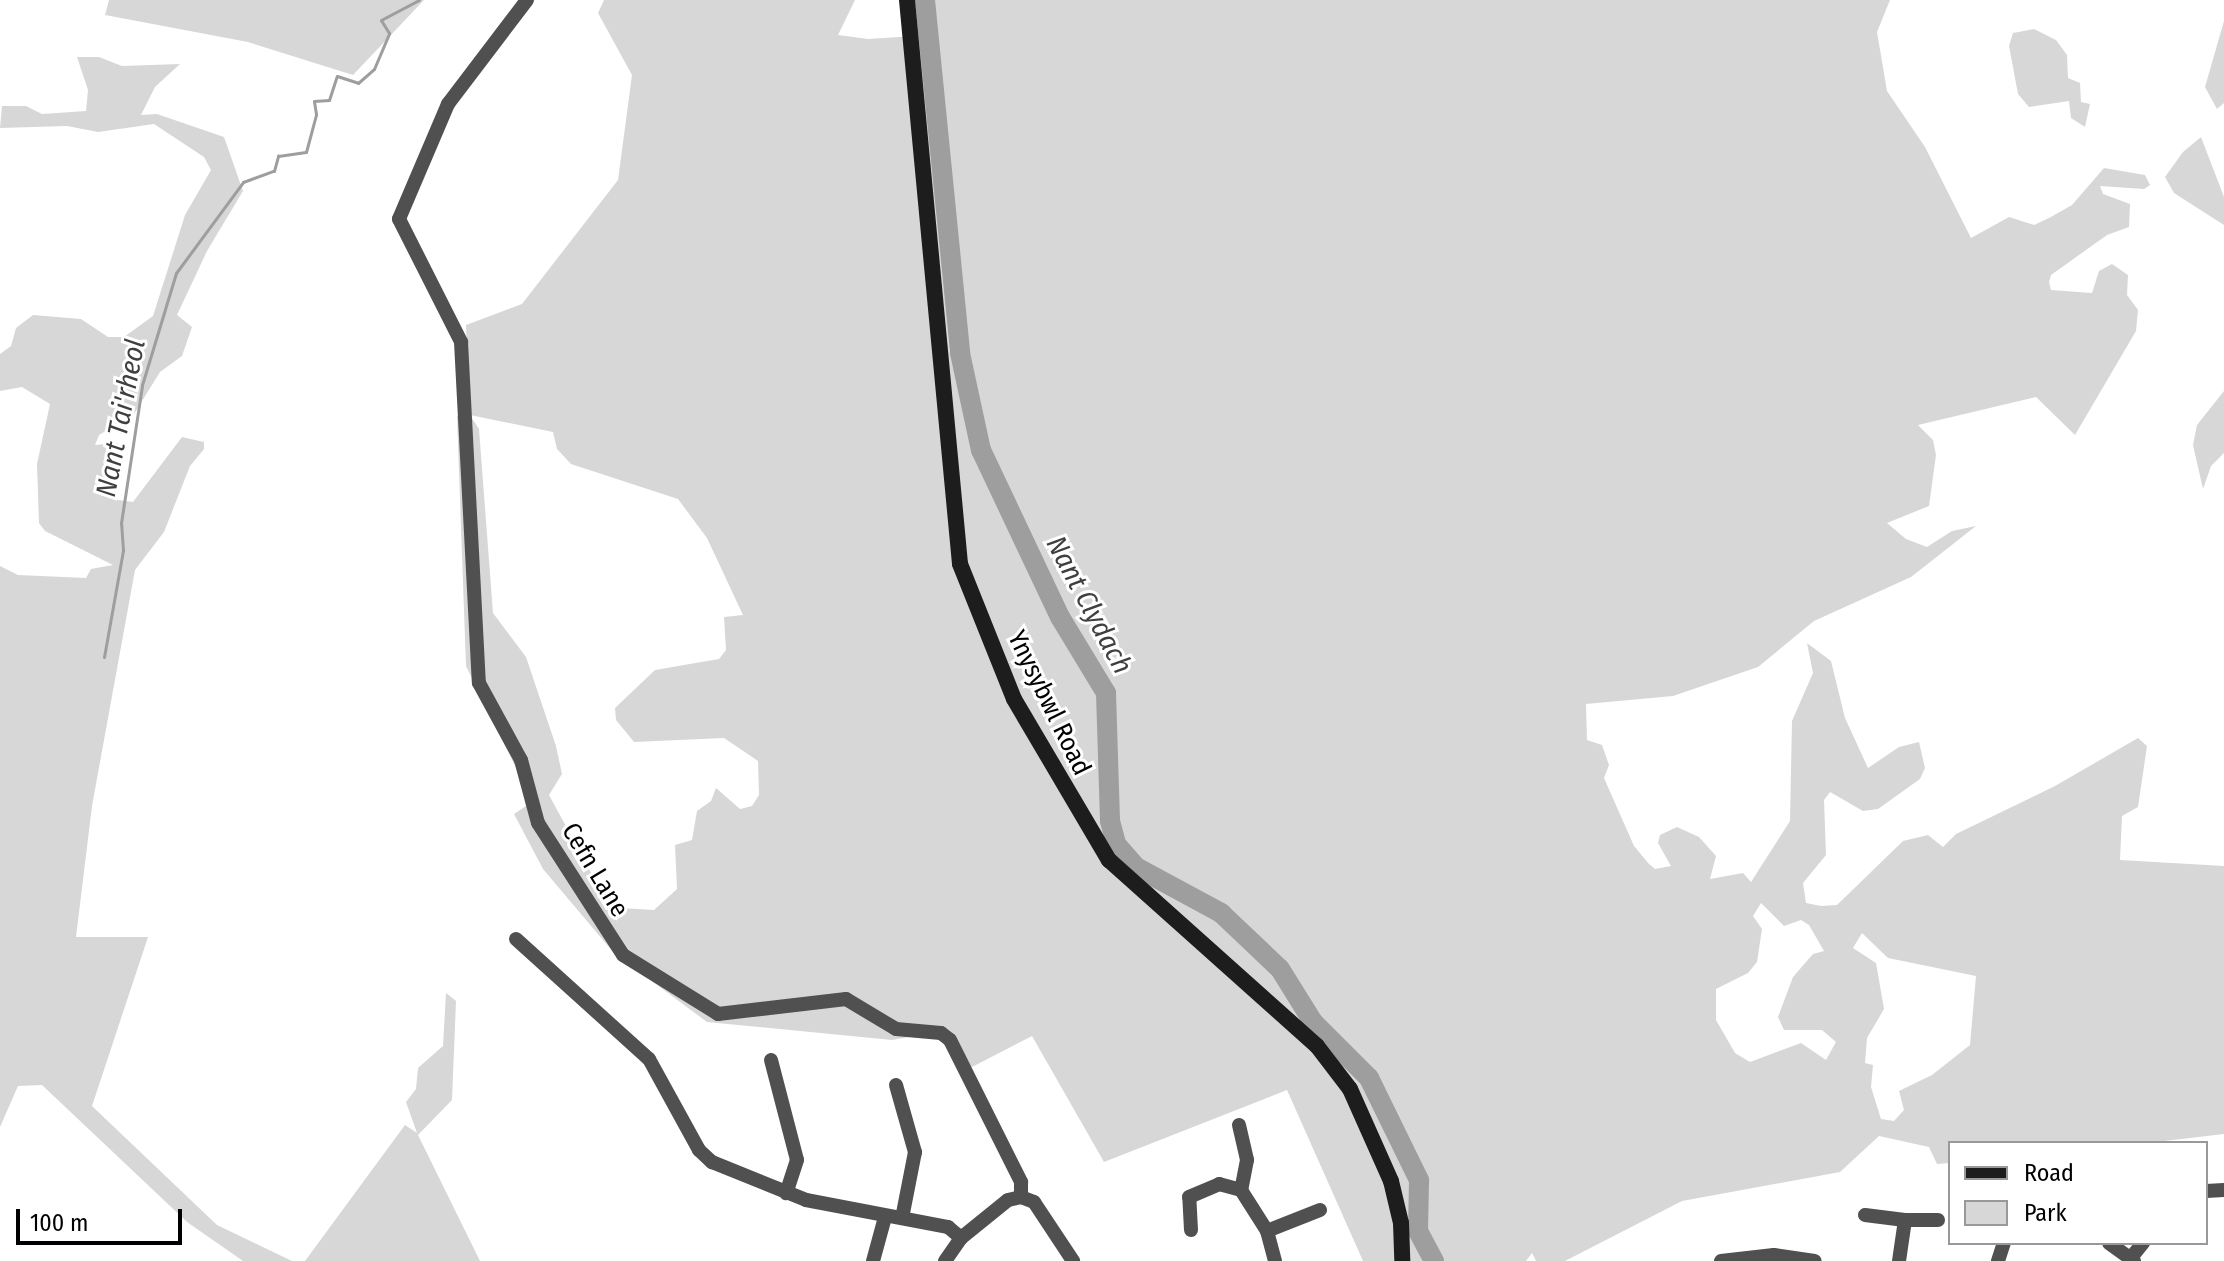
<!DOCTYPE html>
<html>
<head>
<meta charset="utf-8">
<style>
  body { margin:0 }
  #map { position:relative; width:2224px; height:1261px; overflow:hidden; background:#fff; font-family:"Fira Sans Condensed",sans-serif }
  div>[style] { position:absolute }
  .green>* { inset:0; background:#d7d7d7 }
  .stream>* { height:3px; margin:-1.5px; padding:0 1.5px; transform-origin:1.5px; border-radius:1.5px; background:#9e9e9e }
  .river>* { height:20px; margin:-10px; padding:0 10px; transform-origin:10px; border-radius:10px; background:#9e9e9e }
  .minor>* { height:14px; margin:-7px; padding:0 7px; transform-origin:7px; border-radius:7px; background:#505050 }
  .secondary>* { height:16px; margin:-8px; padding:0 8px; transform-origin:8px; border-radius:8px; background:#1d1d1d }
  span { translate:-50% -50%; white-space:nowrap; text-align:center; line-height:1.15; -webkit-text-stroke:6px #fff; paint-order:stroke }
  .street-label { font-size:26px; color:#000 }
  .water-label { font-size:28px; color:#3f3f3f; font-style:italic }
  .legend { position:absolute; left:1948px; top:1141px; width:260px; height:104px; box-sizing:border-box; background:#fff; border:2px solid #999; margin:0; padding:10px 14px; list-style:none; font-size:24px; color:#000 }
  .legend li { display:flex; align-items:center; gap:16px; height:40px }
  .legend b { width:40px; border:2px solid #999 }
  .scale { position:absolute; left:16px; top:1209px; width:166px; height:36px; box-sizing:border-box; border:4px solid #000; border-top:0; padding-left:10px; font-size:24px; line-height:28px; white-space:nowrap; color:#000; -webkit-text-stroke:6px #fff; paint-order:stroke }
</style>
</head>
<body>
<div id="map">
  <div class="green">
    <i style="clip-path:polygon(109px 0,424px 0,353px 75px,248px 42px,105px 15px)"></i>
    <i style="clip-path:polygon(evenodd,604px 0,855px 0,838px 35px,868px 39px,915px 36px,913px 0,1890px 0,1877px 32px,1887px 91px,1925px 147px,1971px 238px,2009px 217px,2034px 225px,2049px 218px,2072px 205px,2104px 168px,2145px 175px,2150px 185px,2144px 189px,2100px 186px,2103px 194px,2130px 204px,2129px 227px,2107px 235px,2051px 275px,2049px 282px,2051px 290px,2092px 293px,2099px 271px,2112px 264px,2128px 275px,2127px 295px,2138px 310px,2136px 331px,2075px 435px,2036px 397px,1918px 425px,1933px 440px,1936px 455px,1929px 506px,1887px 523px,1906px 539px,1927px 547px,1952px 531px,1976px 526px,1911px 577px,1814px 621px,1758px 667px,1673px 696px,1586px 704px,1587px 740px,1602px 745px,1609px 765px,1604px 778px,1634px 846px,1649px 864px,1655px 869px,1671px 866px,1658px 843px,1660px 835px,1677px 827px,1699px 837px,1716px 856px,1710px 879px,1743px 873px,1751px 882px,1790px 821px,1792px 721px,1813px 673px,1807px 643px,1831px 661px,1845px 718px,1868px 768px,1899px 747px,1919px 742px,1925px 768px,1920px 779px,1878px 809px,1863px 811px,1830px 792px,1824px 800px,1826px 855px,1803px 883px,1806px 903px,1821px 906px,1837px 905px,1903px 841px,1928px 835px,1943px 847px,1956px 834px,2055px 786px,2138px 738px,2147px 746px,2138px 807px,2122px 816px,2120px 860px,2224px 866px,2224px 1134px,2147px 1143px,1950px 1143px,1950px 1163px,1937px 1164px,1929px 1147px,1879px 1136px,1840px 1172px,1682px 1201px,1565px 1261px,1536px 1261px,1532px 1253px,1526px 1261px,1363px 1261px,1287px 1090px,1104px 1162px,1032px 1036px,972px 1067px,938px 1032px,892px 1040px,707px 1022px,614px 953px,543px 869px,514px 814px,526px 806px,521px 778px,466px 666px,457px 416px,469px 414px,466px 325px,522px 304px,618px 180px,632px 75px,598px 13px,604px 0,470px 415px,553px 432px,557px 449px,571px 464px,678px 499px,707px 538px,743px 615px,724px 617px,726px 650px,719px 659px,655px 670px,615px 708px,616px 720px,634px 742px,724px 738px,758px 761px,759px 795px,752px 806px,740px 809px,716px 788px,711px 801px,697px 811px,692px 840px,675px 845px,677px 889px,654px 910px,621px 908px,606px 900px,549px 795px,562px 774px,556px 746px,526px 657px,493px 613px,479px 429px,470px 415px,604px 0,1761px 903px,1784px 926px,1801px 920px,1809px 925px,1824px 951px,1813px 954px,1793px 977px,1778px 1017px,1784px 1030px,1822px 1030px,1836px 1042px,1826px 1060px,1801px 1043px,1750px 1062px,1735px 1053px,1716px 1020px,1716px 989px,1748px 973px,1757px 962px,1762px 929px,1753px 916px,1761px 903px,604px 0,1862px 933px,1888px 958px,1976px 976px,1970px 1045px,1932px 1075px,1899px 1091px,1904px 1110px,1894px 1121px,1881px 1119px,1871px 1087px,1873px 1065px,1865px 1063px,1867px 1038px,1884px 1009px,1876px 963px,1853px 948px,1862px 933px)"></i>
    <i style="clip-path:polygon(2224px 21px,2224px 103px,2217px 109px,2205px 87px)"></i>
    <i style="clip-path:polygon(2034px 29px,2056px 40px,2067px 55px,2068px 78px,2080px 83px,2081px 102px,2090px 104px,2085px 127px,2071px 118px,2069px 101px,2029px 107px,2018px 94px,2009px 46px,2013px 33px)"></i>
    <i style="clip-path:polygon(77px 57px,99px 57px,122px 66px,180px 64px,155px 87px,141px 115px,157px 114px,224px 137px,243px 191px,207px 251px,177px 315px,192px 327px,182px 356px,160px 372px,134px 414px,99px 435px,95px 445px,118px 443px,121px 454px,110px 492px,118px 500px,133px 502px,182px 437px,204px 442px,204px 449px,190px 466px,164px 532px,135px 570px,92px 806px,76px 937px,148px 937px,92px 1106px,217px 1225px,292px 1261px,243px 1261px,187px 1222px,42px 1085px,18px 1086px,0 1127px,0 566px,18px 575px,86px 578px,91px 569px,113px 565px,45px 531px,39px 523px,37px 464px,50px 404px,22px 387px,0 391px,0 354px,11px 346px,16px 328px,33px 315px,81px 319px,108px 337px,124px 337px,153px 316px,185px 215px,211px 170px,204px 157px,154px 124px,98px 132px,67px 126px,0 128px,2px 106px,26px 106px,42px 114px,86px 111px,88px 90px)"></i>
    <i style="clip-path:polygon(2201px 137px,2224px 197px,2224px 225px,2174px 193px,2165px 177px,2183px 152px)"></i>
    <i style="clip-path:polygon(2224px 391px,2224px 453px,2211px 466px,2203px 489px,2193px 445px,2197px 425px)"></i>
    <i style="clip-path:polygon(446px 993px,456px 1001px,452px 1100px,418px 1135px,480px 1261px,305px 1261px,405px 1125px,417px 1133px,406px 1102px,416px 1089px,418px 1068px,443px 1046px)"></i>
  </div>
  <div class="stream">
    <i style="left:104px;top:657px;width:109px;rotate:-79.9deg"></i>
    <i style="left:123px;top:550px;width:27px;rotate:-94deg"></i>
    <i style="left:121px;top:523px;width:140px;rotate:-81.3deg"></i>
    <i style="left:142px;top:385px;width:117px;rotate:-73.1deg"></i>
    <i style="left:176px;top:273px;width:113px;rotate:-53.6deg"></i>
    <i style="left:243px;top:182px;width:33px;rotate:-20deg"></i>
    <i style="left:274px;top:171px;width:16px;rotate:-75deg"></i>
    <i style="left:278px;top:156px;width:28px;rotate:-8deg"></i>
    <i style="left:306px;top:152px;width:39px;rotate:-75deg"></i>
    <i style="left:316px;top:114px;width:13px;rotate:-99deg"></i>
    <i style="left:314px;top:101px;width:15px;rotate:-4deg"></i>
    <i style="left:329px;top:100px;width:25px;rotate:-72deg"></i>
    <i style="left:337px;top:76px;width:22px;rotate:18deg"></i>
    <i style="left:358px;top:83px;width:21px;rotate:-41deg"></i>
    <i style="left:374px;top:69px;width:39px;rotate:-67deg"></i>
    <i style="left:389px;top:33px;width:15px;rotate:-122deg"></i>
    <i style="left:381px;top:20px;width:43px;rotate:-27.8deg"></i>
  </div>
  <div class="river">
    <i style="left:925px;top:0;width:355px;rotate:84.3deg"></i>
    <i style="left:960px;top:353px;width:99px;rotate:77.8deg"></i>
    <i style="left:981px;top:450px;width:185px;rotate:64.7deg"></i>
    <i style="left:1060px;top:617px;width:89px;rotate:58.8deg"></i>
    <i style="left:1106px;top:693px;width:128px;rotate:88.2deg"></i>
    <i style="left:1110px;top:821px;width:24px;rotate:75deg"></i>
    <i style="left:1116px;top:844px;width:30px;rotate:49deg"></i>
    <i style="left:1136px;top:867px;width:97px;rotate:28.4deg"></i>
    <i style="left:1221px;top:913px;width:81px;rotate:43.5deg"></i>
    <i style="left:1280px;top:969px;width:62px;rotate:58.1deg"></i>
    <i style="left:1313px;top:1022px;width:79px;rotate:45deg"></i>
    <i style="left:1369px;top:1078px;width:114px;rotate:63.9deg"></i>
    <i style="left:1419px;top:1180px;width:51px;rotate:91.1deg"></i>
    <i style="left:1418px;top:1231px;width:34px;rotate:62deg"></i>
  </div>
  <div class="minor">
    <i style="left:527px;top:0;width:131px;rotate:127.2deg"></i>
    <i style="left:448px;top:104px;width:125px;rotate:113.1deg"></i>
    <i style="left:399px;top:219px;width:138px;rotate:63.2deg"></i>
    <i style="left:461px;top:342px;width:341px;rotate:87deg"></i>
    <i style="left:479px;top:683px;width:88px;rotate:61.4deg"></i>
    <i style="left:521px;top:760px;width:65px;rotate:74.9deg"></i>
    <i style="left:538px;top:823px;width:157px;rotate:57.2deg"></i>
    <i style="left:623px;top:955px;width:112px;rotate:31.8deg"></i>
    <i style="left:718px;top:1014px;width:129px;rotate:-6.7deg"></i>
    <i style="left:846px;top:999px;width:58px;rotate:31deg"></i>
    <i style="left:896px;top:1029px;width:45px;rotate:5.1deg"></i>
    <i style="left:941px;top:1033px;width:11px;rotate:38deg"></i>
    <i style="left:950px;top:1040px;width:159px;rotate:63.4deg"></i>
    <i style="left:1021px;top:1182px;width:15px;rotate:90deg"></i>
    <i style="left:516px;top:939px;width:179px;rotate:42.1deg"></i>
    <i style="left:649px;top:1059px;width:104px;rotate:61.2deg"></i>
    <i style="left:699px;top:1150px;width:18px;rotate:43deg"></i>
    <i style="left:712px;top:1162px;width:101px;rotate:22deg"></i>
    <i style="left:806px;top:1200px;width:145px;rotate:10.8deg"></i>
    <i style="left:948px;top:1227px;width:17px;rotate:40deg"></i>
    <i style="left:961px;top:1238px;width:60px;rotate:-39deg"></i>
    <i style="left:1008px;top:1200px;width:13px;rotate:-13deg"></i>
    <i style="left:771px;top:1060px;width:103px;rotate:75.4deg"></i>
    <i style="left:797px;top:1160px;width:35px;rotate:108deg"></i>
    <i style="left:896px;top:1085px;width:70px;rotate:74.2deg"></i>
    <i style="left:915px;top:1152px;width:67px;rotate:101.1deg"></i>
    <i style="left:1239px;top:1125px;width:36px;rotate:77deg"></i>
    <i style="left:1247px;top:1160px;width:31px;rotate:101deg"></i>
    <i style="left:1241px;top:1190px;width:49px;rotate:57.6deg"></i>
    <i style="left:1267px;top:1231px;width:31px;rotate:75deg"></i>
    <i style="left:2206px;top:1191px;width:18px;rotate:-3deg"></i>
    <i style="left:1021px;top:1197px;width:14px;rotate:21deg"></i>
    <i style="left:1034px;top:1202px;width:71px;rotate:56.5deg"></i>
    <i style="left:1865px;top:1215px;width:40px;rotate:7.1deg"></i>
    <i style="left:1905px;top:1220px;width:41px;rotate:98.3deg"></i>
    <i style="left:1905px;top:1220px;width:33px"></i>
    <i style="left:1191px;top:1230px;width:33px;rotate:-93deg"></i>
    <i style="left:1189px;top:1197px;width:33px;rotate:-23deg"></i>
    <i style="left:1219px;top:1184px;width:23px;rotate:15deg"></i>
    <i style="left:1267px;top:1231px;width:57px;rotate:-21.6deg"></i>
    <i style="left:2109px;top:1243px;width:31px;rotate:36deg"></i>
    <i style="left:2130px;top:1259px;width:21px;rotate:-51deg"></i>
    <i style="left:873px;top:1261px;width:46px;rotate:-74.7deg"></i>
    <i style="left:945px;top:1261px;width:28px;rotate:-55deg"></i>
    <i style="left:1721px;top:1261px;width:53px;rotate:-6.5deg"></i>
    <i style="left:1774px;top:1255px;width:41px;rotate:8.3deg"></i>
    <i style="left:1998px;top:1261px;width:19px;rotate:-72deg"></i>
  </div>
  <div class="secondary">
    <i style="left:907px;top:0;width:566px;rotate:84.63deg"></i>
    <i style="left:960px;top:564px;width:145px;rotate:68.2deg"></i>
    <i style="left:1014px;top:699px;width:187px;rotate:59.5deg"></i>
    <i style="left:1109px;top:860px;width:279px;rotate:41.8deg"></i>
    <i style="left:1317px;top:1046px;width:54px;rotate:52.5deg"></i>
    <i style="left:1350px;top:1089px;width:101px;rotate:66deg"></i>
    <i style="left:1391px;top:1181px;width:43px;rotate:76.6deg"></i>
    <i style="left:1401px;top:1223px;width:38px;rotate:88deg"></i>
  </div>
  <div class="street-label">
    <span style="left:1049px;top:703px;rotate:64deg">Ynysybwl Road</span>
    <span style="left:595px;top:870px;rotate:59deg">Cefn Lane</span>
  </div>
  <div class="water-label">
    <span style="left:121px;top:418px;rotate:-79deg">Nant Tai'rheol</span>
    <span style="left:1089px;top:605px;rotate:62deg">Nant Clydach</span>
  </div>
  <ul class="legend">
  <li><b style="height:10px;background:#1d1d1d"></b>Road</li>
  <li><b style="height:22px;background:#d7d7d7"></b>Park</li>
  </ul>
  <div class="scale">100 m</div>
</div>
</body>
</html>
